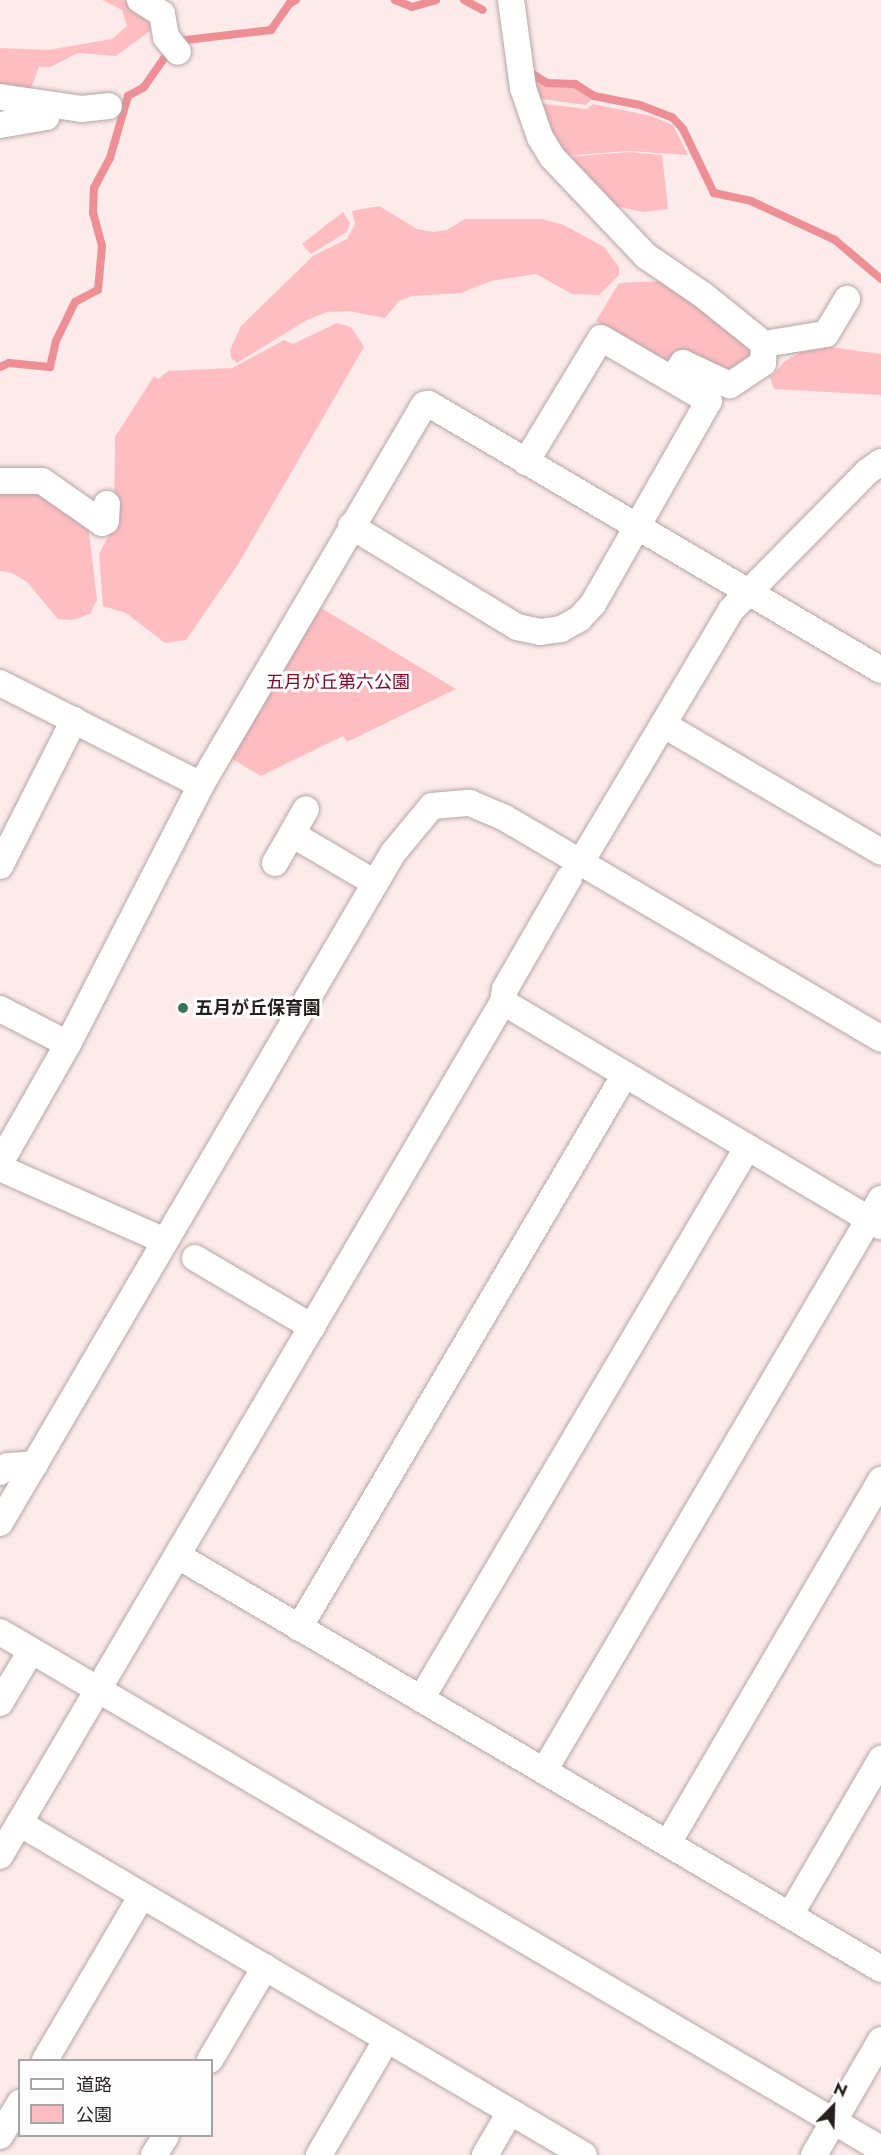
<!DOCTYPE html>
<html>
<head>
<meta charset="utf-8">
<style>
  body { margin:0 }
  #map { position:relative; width:881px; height:2155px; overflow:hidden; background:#fdebec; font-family:Jost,"Noto Sans JP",sans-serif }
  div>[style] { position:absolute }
  .green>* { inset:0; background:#febec1 }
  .stream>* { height:8px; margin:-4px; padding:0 4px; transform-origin:4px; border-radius:4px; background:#ee8e95 }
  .roads { filter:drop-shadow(0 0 2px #b6a5a6) drop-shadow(0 0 2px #b6a5a6) }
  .minor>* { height:26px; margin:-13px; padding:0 13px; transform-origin:13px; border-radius:13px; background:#fff }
  .dots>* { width:16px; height:16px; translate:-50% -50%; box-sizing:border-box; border:3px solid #fdfdfd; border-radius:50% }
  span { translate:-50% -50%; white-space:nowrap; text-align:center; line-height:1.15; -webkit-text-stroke:6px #fdfdfd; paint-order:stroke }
  .park-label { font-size:18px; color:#800b29 }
  .poi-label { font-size:18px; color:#261f20; font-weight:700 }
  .left { translate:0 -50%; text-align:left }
  .legend { position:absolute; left:18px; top:2059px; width:195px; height:78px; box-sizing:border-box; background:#fdfdfd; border:2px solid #a7a4a5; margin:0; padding:8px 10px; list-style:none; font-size:18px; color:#261f20 }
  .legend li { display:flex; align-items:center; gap:12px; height:30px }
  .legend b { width:30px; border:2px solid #a7a4a5 }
  .north { position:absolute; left:803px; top:2077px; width:60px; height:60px; -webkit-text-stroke:4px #fdfdfd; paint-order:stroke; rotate:23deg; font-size:16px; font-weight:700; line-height:24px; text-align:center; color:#261f20 }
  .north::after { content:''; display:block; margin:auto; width:21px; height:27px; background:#261f20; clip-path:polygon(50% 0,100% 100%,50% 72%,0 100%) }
</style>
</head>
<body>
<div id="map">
  <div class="green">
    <i style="clip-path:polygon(102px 0,123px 0,147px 7px,154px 28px,116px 56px,78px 53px,50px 67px,39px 67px,30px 91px,0 88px,0 48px,48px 50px,112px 39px,127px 26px,122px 10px)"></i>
    <i style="clip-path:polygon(535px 80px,545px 86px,574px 87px,593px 98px,586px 105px,535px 98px,532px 82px)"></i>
    <i style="clip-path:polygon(537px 103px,587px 109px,593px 104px,651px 116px,673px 125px,688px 155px,629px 151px,563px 156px)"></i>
    <i style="clip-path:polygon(629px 152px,662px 155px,668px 209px,643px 212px,606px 204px,566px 157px)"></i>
    <i style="clip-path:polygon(379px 206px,417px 229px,434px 232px,447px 230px,465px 219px,542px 219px,564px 225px,604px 247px,619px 267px,619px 275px,599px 295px,572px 294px,536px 274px,491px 281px,461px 293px,412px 296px,399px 301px,385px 318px,349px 311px,327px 312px,307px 320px,237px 363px,231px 358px,230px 350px,241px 326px,313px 256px,347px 239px,355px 224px,352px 211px)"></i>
    <i style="clip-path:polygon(343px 212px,350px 223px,347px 232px,311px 254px,302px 244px)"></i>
    <i style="clip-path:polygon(664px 281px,751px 346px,753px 358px,732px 374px,677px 350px,669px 363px,596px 321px,619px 283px)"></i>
    <i style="clip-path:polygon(337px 323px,351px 327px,364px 347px,237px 566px,186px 640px,165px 643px,126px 613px,103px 606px,99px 554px,114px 525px,115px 437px,154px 376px,158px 379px,168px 371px,232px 368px,284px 340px,293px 344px)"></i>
    <i style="clip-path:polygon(830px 347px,881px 354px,881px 395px,774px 389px,770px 378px,785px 361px,801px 352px)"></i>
    <i style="clip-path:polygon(36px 489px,88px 525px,97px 600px,90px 614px,72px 620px,58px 619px,27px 582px,12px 573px,0 571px,0 492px)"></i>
    <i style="clip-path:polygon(318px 606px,456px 689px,347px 742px,343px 736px,261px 776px,229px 757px)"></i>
  </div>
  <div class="stream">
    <i style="left:395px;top:0;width:18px;rotate:22deg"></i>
    <i style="left:412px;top:7px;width:25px;rotate:-16deg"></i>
    <i style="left:464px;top:0;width:21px;rotate:28deg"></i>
    <i style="left:177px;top:41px;width:95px;rotate:-6.7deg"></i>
    <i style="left:271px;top:30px;width:32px;rotate:-55deg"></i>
    <i style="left:289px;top:4px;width:8px;rotate:-30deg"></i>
    <i style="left:531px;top:73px;width:19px;rotate:32deg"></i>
    <i style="left:547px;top:83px;width:28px;rotate:2deg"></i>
    <i style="left:575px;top:84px;width:22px;rotate:32deg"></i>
    <i style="left:594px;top:96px;width:47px;rotate:11.1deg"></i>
    <i style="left:640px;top:105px;width:34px;rotate:21deg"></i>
    <i style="left:672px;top:117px;width:16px;rotate:47deg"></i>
    <i style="left:683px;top:129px;width:71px;rotate:64.2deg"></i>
    <i style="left:714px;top:193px;width:38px;rotate:12deg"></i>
    <i style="left:751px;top:201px;width:93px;rotate:24.9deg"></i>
    <i style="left:835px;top:240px;width:60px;rotate:40.3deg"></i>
    <i style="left:0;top:367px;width:10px;rotate:-24deg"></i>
    <i style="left:9px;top:363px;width:41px;rotate:5.6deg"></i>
    <i style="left:50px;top:367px;width:27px;rotate:-77deg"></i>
    <i style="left:56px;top:341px;width:43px;rotate:-64deg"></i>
    <i style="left:75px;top:302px;width:26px;rotate:-28deg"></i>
    <i style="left:98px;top:290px;width:44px;rotate:-84.8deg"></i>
    <i style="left:102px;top:246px;width:34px;rotate:-105deg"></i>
    <i style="left:93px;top:213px;width:25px;rotate:-88deg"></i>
    <i style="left:94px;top:188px;width:34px;rotate:-62deg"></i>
    <i style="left:110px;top:158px;width:65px;rotate:-73.8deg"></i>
    <i style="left:128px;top:96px;width:18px;rotate:-29deg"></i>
    <i style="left:144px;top:87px;width:35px;rotate:-55deg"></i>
  </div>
  <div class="roads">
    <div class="minor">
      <i style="left:140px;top:0;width:26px;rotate:32deg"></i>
      <i style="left:162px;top:14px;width:23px;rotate:80deg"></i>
      <i style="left:166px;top:37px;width:19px;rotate:51deg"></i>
      <i style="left:511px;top:0;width:89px;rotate:82.2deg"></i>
      <i style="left:523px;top:88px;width:52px;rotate:70.9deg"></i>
      <i style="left:540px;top:137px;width:23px;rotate:59deg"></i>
      <i style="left:552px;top:157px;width:137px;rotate:46.5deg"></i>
      <i style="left:646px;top:256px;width:69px;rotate:34.4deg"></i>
      <i style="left:703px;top:295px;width:78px;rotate:38.8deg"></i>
      <i style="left:764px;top:344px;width:19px;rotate:93deg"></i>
      <i style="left:763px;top:363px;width:40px;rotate:146deg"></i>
      <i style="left:730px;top:385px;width:52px;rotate:-154.9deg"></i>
      <i style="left:683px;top:363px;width:19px;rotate:125deg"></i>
      <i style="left:0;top:97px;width:82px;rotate:8.4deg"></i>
      <i style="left:81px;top:109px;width:28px;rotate:-6deg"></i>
      <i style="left:0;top:125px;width:47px;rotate:-9.9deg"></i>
      <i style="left:46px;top:117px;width:12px;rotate:-76deg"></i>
      <i style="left:764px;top:344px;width:63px;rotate:-9.2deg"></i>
      <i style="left:826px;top:334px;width:41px;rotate:-59deg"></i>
      <i style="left:0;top:481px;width:42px"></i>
      <i style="left:42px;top:481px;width:73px;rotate:35deg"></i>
      <i style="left:102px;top:523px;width:4px;rotate:-27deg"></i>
      <i style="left:106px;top:521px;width:17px;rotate:-87deg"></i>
      <i style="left:351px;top:526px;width:194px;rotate:31.3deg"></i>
      <i style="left:517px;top:627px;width:24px;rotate:12deg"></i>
      <i style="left:540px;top:632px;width:21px;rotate:-8deg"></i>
      <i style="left:561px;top:629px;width:21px;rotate:-29deg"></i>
      <i style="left:579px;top:619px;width:21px;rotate:-47deg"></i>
      <i style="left:593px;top:604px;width:234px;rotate:-60.3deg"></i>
      <i style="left:709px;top:401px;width:125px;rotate:-149.7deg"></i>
      <i style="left:601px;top:338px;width:145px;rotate:121.2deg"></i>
      <i style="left:0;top:683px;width:225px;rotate:26.9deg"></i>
      <i style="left:664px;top:725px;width:251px;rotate:30.3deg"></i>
      <i style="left:292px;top:834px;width:96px;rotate:30.6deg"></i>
      <i style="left:581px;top:862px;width:293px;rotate:-59.2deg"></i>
      <i style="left:731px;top:610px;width:194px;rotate:-45.4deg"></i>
      <i style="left:867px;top:472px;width:17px;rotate:-36deg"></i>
      <i style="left:275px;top:863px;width:62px;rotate:-60.1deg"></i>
      <i style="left:0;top:866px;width:164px;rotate:-63.1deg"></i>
      <i style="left:503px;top:1002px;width:439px;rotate:30.7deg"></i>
      <i style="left:0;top:1009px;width:76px;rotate:27.2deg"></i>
      <i style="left:0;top:1163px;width:137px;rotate:-60.3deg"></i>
      <i style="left:68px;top:1044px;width:291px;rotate:-62.8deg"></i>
      <i style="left:201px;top:785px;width:441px;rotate:-59.6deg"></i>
      <i style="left:424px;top:405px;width:5px;rotate:-11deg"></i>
      <i style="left:429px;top:404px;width:524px;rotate:30.48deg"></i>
      <i style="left:0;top:1168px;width:180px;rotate:23.9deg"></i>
      <i style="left:195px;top:1258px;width:136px;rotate:30.5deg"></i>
      <i style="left:0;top:1472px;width:10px;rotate:-37deg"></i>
      <i style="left:8px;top:1466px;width:27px;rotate:-4deg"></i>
      <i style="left:0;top:1523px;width:777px;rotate:-59.61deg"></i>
      <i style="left:393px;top:853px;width:61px;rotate:-50.3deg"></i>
      <i style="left:432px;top:806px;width:38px;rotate:-5deg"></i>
      <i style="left:470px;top:803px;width:38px;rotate:23deg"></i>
      <i style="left:505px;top:818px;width:436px;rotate:30.4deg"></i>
      <i style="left:178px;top:1556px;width:815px;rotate:30.43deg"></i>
      <i style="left:299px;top:1628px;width:641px;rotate:-59.51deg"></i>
      <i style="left:0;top:1632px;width:1021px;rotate:30.41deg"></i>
      <i style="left:421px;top:1699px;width:640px;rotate:-59.39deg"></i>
      <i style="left:0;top:1703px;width:61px;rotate:-59.2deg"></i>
      <i style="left:544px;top:1771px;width:664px;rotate:-59.5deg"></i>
      <i style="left:19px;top:1823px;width:655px;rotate:30.44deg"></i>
      <i style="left:668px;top:1843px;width:421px;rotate:-59.6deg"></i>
      <i style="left:0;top:1856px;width:991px;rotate:-59.5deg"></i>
      <i style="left:503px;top:1002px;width:13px;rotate:-81deg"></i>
      <i style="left:505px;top:989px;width:128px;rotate:-60deg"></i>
      <i style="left:790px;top:1915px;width:181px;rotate:-59.7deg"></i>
      <i style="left:45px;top:2060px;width:191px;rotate:-59.5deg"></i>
      <i style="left:210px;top:2060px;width:108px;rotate:-59.4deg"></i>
      <i style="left:0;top:2136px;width:39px;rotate:-59deg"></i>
      <i style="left:154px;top:2155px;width:22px;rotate:-58deg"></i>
      <i style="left:319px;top:2155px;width:134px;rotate:-59.6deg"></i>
      <i style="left:485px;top:2155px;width:50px;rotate:-59.8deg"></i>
      <i style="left:814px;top:2155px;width:133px;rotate:-59.8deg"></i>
    </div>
  </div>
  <div class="dots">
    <i style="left:183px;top:1008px;background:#38725b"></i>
  </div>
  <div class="park-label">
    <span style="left:338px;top:682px">五月が丘第六公園</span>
  </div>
  <div class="poi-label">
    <span class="left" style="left:195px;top:1008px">五月が丘保育園</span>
  </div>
  <ul class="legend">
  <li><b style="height:8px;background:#fff"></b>道路</li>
  <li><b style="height:16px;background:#febec1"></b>公園</li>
  </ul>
  <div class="north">N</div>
</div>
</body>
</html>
